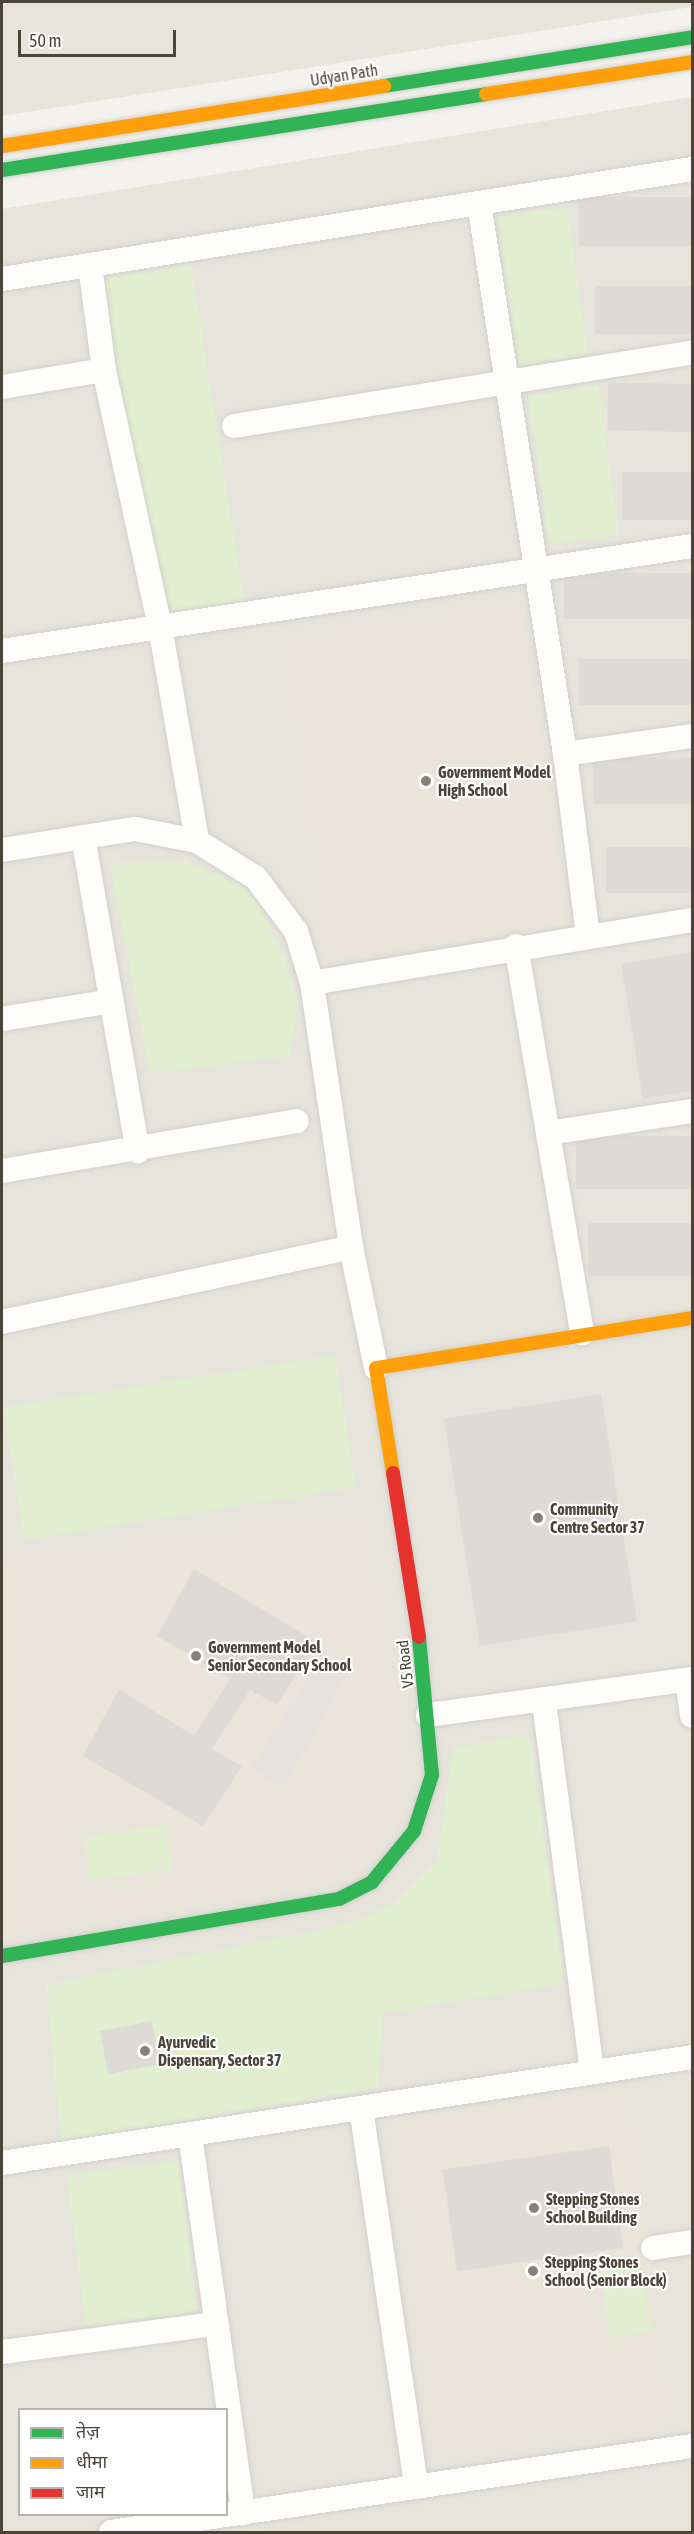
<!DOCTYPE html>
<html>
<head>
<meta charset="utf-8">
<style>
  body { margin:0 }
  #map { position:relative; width:694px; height:2534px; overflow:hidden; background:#f4f2ee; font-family:"Asap Condensed","Noto Sans Devanagari",sans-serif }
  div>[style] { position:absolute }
  .residential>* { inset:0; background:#e7e4dc }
  .education>* { inset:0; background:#eae5da; transform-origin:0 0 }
  .green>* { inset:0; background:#e1eecf; transform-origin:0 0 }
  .parking>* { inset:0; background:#e6e3df }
  .building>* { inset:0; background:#dedbd6; transform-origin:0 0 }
  .roads { filter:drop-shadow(0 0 2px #d2d0cb) drop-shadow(0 0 2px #d2d0cb) }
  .street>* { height:24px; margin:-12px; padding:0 12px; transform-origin:12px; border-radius:12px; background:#fdfdfc }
  .fast>* { height:14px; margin:-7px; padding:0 7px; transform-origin:7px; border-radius:7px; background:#30b455 }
  .slow>* { height:14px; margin:-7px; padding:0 7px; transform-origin:7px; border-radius:7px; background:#ff9f0a }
  .jam>* { height:14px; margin:-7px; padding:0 7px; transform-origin:7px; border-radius:7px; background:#e5322d }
  .dots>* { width:16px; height:16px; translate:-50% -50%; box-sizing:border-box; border:3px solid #fff; border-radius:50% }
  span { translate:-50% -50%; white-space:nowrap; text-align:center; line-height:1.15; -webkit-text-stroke:4.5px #fff; paint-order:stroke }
  .street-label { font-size:16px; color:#4b4439 }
  .poi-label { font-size:16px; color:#4b4439; font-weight:700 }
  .left { translate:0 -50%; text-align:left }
  .frame { position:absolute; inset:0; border:3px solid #4b4439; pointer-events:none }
  .legend { position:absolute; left:18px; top:2408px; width:210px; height:108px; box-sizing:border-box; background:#fff; border:2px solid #b7b4b0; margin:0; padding:8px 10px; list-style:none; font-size:18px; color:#4b4439 }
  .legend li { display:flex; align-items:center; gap:12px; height:30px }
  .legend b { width:30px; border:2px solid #b7b4b0 }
  .scale { position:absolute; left:18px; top:30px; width:158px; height:27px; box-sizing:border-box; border:3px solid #4b4439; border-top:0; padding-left:8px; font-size:18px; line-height:21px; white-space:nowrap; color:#4b4439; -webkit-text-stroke:4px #fff; paint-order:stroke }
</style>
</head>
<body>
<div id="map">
  <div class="residential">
    <i style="clip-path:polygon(2px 2px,692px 2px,692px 7px,2px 116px)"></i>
    <i style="clip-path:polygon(evenodd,692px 97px,692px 2532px,2px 2532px,2px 209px,692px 97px,20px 2410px,226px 2410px,226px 2514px,20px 2514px,20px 2410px)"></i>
  </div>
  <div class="education">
    <i style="left:520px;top:603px;width:327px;height:239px;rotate:82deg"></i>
    <i style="clip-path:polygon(363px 1507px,407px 1751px,403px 1817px,370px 1862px,324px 1886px,2px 1940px,2px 1561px)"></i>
    <i style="left:628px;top:2088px;width:339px;height:236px;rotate:83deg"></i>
  </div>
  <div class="green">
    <i style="left:567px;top:207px;width:150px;height:70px;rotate:82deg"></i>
    <i style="left:191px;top:265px;width:345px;height:90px;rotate:81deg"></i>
    <i style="left:598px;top:386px;width:150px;height:70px;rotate:82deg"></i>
    <i style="clip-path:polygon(184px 861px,251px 889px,287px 962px,298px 1004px,290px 1056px,150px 1074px,110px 863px)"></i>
    <i style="left:335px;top:1355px;width:134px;height:336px;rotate:81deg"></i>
    <i style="clip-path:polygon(520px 1736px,530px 1738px,564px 1984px,383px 2013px,378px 2087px,61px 2142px,46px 1984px,339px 1926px,393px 1905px,437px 1860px,453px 1748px)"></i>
    <i style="left:166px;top:1825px;width:45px;height:83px;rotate:82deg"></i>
    <i style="left:178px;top:2161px;width:152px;height:112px;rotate:83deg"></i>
    <i style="left:640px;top:2259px;width:73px;height:42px;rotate:81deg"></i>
  </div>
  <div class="parking">
    <i style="clip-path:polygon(321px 1658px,346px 1677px,283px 1790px,251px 1767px)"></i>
  </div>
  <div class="building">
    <i style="left:693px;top:197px;width:49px;height:114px;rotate:90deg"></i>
    <i style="left:693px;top:286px;width:48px;height:98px;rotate:90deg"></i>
    <i style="left:693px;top:384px;width:48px;height:85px;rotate:91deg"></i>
    <i style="left:693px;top:472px;width:48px;height:71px;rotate:90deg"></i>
    <i style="left:693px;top:573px;width:46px;height:129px;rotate:90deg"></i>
    <i style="left:693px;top:659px;width:46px;height:114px;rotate:90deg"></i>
    <i style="left:693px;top:758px;width:46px;height:100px;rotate:90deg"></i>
    <i style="left:693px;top:847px;width:46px;height:87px;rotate:90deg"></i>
    <i style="clip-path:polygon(693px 952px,693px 1091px,643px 1099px,621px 964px)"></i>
    <i style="left:693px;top:1136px;width:53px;height:117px;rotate:90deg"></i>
    <i style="left:693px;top:1223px;width:53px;height:105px;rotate:90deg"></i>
    <i style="left:601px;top:1394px;width:230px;height:159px;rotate:81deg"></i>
    <i style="clip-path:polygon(194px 1569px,317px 1642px,277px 1705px,250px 1690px,212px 1749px,242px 1766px,203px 1826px,83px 1756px,119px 1689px,194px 1736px,230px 1679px,157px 1636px)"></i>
    <i style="left:152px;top:2021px;width:44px;height:53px;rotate:79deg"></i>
    <i style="left:609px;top:2146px;width:103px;height:168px;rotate:82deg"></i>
  </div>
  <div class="roads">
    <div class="street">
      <i style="left:479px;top:203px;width:558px;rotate:81.13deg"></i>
      <i style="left:565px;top:754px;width:183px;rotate:82.8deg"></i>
      <i style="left:90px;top:265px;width:106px;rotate:82.4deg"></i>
      <i style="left:104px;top:370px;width:262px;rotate:77.7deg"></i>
      <i style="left:160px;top:626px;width:218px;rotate:80.2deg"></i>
      <i style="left:2px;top:279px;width:699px;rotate:-9.06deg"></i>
      <i style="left:2px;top:387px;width:103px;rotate:-9.5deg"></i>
      <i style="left:234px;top:426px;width:464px;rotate:-9.1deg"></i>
      <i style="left:2px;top:651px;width:698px;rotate:-8.65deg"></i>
      <i style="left:565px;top:754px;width:128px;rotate:-8.1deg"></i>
      <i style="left:83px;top:837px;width:319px;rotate:80.1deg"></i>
      <i style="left:2px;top:850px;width:135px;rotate:-9deg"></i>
      <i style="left:135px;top:829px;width:63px;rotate:11deg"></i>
      <i style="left:197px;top:841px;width:70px;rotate:32.1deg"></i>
      <i style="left:256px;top:878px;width:66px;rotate:53deg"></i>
      <i style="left:296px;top:931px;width:54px;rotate:72.9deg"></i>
      <i style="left:312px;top:983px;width:267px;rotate:81.6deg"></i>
      <i style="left:351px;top:1247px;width:124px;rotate:78.3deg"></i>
      <i style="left:516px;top:946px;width:393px;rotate:80.3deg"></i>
      <i style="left:312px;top:983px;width:385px;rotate:-9.4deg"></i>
      <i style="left:2px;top:1019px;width:111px;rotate:-9.3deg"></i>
      <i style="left:548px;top:1133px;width:146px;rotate:-8.7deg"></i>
      <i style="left:2px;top:1171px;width:299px;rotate:-9.6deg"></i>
      <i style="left:2px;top:1322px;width:357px;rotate:-12.1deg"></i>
      <i style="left:687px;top:1680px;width:36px;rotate:82deg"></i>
      <i style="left:544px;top:1702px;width:373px;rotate:82.6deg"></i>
      <i style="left:428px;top:1715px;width:266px;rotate:-7.8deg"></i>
      <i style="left:361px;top:2108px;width:383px;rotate:81.7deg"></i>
      <i style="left:190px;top:2134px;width:383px;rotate:82deg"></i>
      <i style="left:2px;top:2163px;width:698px;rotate:-8.73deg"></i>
      <i style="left:653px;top:2248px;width:39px;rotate:-9deg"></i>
      <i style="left:2px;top:2352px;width:215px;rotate:-7.5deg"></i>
      <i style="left:111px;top:2532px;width:587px;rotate:-8.42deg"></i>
    </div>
    <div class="fast">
      <i style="left:384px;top:86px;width:312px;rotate:-9deg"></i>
      <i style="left:2px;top:170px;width:490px;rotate:-8.9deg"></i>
      <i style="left:2px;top:1956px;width:342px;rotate:-9.6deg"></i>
      <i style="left:339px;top:1899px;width:37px;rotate:-27deg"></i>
      <i style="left:372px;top:1882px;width:66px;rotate:-50.5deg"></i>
      <i style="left:414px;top:1831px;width:59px;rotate:-72.2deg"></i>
      <i style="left:432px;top:1775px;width:139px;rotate:-95.4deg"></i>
    </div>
    <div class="slow">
      <i style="left:486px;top:94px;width:208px;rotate:-8.8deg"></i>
      <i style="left:2px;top:146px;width:387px;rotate:-8.9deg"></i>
      <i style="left:393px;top:1473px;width:106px;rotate:-99.2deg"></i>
      <i style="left:376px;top:1368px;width:320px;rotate:-9deg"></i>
    </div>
    <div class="jam">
      <i style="left:393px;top:1473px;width:166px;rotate:81deg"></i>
    </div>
  </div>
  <div class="dots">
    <i style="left:426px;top:781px;background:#868178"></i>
    <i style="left:538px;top:1518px;background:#868178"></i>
    <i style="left:196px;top:1656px;background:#868178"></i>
    <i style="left:145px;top:2051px;background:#868178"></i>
    <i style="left:534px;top:2208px;background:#868178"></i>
    <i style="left:533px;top:2271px;background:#868178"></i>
  </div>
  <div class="street-label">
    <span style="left:344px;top:75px;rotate:-9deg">Udyan Path</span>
    <span style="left:405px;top:1664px;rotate:-97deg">V5 Road</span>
  </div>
  <div class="poi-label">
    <span class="left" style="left:438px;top:781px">Government Model<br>High School</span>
    <span class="left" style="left:550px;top:1518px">Community<br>Centre Sector 37</span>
    <span class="left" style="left:208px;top:1656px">Government Model<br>Senior Secondary School</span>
    <span class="left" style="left:158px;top:2051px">Ayurvedic<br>Dispensary, Sector 37</span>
    <span class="left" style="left:546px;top:2208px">Stepping Stones<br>School Building</span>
    <span class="left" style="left:545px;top:2271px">Stepping Stones<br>School (Senior Block)</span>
  </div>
  <div class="frame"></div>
  <ul class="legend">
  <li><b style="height:8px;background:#30b455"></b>तेज़</li>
  <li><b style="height:8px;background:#ff9f0a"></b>धीमा</li>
  <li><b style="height:8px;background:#e5322d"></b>जाम</li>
  </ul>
  <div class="scale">50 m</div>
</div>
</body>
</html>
